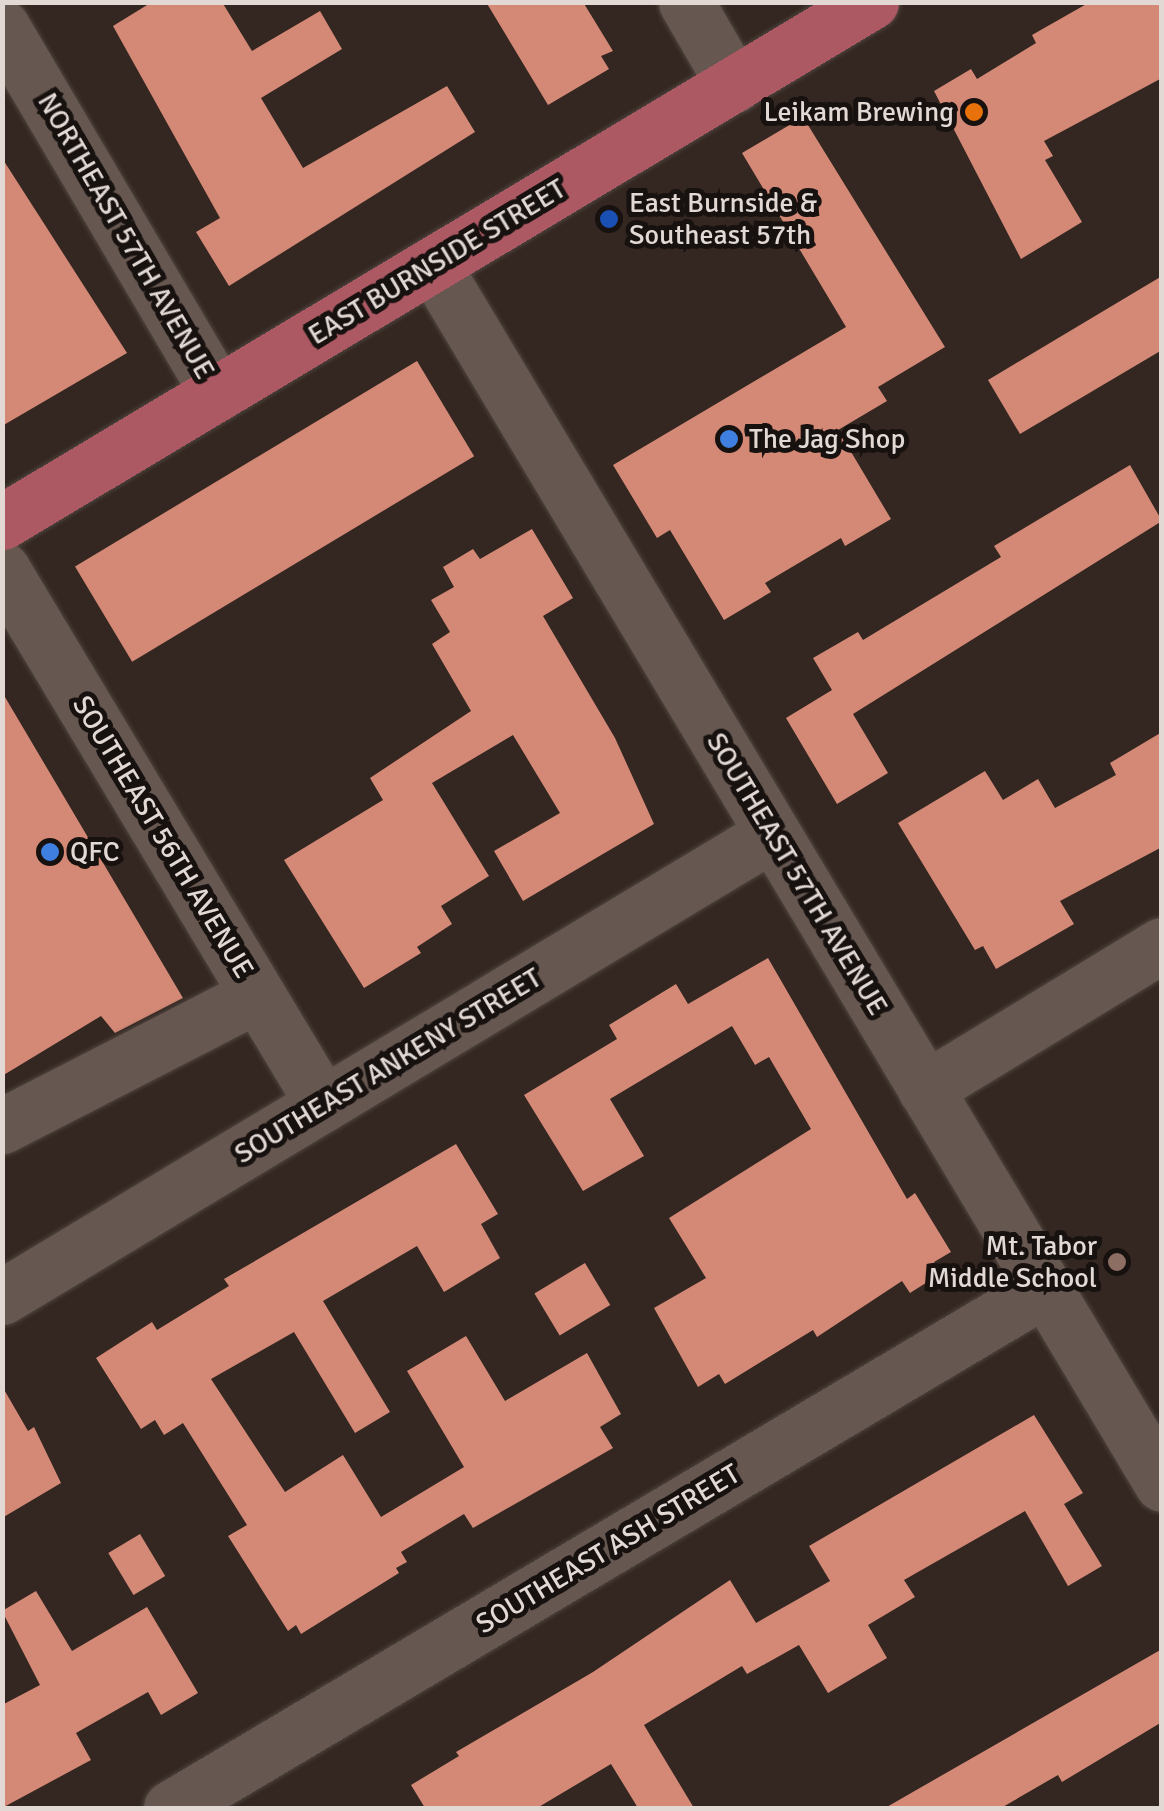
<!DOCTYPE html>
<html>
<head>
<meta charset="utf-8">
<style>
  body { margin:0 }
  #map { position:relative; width:1164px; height:1811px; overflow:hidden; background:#342721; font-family:Signika,sans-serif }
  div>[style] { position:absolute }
  .building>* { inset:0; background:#d38976; transform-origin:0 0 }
  .roads { filter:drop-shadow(0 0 2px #4f443f) drop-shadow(0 0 2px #4f443f) }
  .minor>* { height:55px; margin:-27.5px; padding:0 27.5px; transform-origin:27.5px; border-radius:27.5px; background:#665750 }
  .major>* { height:55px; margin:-27.5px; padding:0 27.5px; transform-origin:27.5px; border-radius:27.5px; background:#ac5964 }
  .dots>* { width:28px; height:28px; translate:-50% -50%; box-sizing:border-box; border:5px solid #17110f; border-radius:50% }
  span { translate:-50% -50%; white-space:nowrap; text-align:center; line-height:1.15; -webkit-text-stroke:10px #17110f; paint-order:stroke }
  .poi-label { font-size:28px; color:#e2d9d5 }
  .right { translate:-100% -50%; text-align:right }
  .left { translate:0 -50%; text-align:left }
  .street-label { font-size:28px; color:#e2d9d5 }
  .frame { position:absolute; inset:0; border:5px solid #e2d9d5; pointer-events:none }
</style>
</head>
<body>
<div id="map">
  <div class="building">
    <i style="clip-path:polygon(152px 2px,222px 2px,252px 51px,320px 11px,342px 49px,261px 98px,303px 168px,447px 86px,475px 132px,229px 286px,196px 232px,220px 218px,113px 26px)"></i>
    <i style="clip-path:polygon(486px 2px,583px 2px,613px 51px,601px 56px,609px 69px,548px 105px)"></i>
    <i style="clip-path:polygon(1090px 2px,1162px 2px,1162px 78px,1044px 141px,1053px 156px,1045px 160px,1082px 222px,1021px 259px,934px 91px,971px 69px,977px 79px,1036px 43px,1032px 35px)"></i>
    <i style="clip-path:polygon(803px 117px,945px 347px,878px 387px,887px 401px,838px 430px,891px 519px,845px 546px,841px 538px,765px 583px,771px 592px,724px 620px,670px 530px,657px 538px,613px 465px,846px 327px,742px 153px)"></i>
    <i style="clip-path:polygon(2px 158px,127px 353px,2px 426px)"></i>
    <i style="clip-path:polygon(1162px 276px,1162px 350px,1020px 434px,988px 380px)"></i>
    <i style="left:417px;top:361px;width:111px;height:399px;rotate:59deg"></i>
    <i style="clip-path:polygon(1130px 465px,1162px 521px,853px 714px,888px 773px,837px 804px,786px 718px,832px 690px,813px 658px,858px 632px,863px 640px,1001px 557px,994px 546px)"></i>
    <i style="clip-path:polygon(532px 529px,573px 598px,543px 616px,615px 738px,654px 824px,523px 901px,494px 851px,560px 813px,513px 735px,432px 783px,489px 876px,441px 906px,452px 924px,417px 947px,421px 953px,364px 988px,284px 860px,383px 800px,370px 778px,471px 711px,432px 644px,450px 632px,431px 600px,454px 587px,443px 567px,473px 549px,480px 559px)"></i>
    <i style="clip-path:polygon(2px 692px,183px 998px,115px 1033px,101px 1016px,2px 1076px)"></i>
    <i style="clip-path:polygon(1162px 732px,1162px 847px,1060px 901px,1074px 924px,996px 969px,983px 946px,975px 950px,898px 823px,985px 771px,1003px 800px,1038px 779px,1055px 808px,1116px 775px,1110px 763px)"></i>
    <i style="clip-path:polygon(768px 958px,907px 1199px,915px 1193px,951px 1252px,934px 1262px,940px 1274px,910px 1293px,902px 1281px,817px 1337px,813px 1330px,725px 1384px,719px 1374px,698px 1387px,654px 1308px,706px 1278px,669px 1218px,811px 1129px,769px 1057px,755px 1065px,732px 1026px,610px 1099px,644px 1156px,583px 1191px,524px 1095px,617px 1039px,609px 1025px,676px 984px,688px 1004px)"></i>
    <i style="clip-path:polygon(456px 1144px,498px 1214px,481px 1224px,500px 1258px,444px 1292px,417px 1246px,323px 1301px,390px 1412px,355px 1433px,294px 1332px,211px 1379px,285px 1492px,343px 1455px,381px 1517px,464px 1467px,407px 1371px,466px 1336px,505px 1401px,587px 1353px,621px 1414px,600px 1427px,613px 1448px,473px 1528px,464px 1514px,401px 1552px,407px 1562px,396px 1568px,399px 1573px,301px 1634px,296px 1625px,288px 1631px,228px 1536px,247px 1525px,183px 1423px,164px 1435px,155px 1420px,141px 1429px,96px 1358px,152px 1322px,157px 1330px,229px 1286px,224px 1279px)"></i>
    <i style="left:585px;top:1263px;width:49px;height:59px;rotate:59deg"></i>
    <i style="clip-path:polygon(2px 1386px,28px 1431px,34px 1427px,61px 1483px,2px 1518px)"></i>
    <i style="clip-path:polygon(1034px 1415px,1083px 1493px,1064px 1504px,1102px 1566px,1068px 1586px,1025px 1511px,904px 1580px,915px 1597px,868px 1625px,887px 1658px,828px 1693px,799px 1645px,747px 1674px,742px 1666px,644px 1725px,694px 1808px,638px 1808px,611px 1764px,537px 1808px,425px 1808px,411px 1785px,459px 1756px,456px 1752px,593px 1672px,730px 1580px,756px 1623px,830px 1581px,809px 1546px)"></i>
    <i style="left:140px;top:1534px;width:49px;height:37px;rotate:59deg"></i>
    <i style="clip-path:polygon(36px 1591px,72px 1651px,147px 1607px,198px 1693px,161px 1715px,148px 1692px,76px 1733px,91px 1760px,2px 1808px,2px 1705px,40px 1685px,2px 1611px)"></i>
    <i style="clip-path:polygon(1162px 1649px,1162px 1722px,1062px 1782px,1058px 1775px,1001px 1808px,885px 1808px)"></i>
  </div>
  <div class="roads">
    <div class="minor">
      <i style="left:686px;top:2px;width:96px;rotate:60deg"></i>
      <i style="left:2px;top:27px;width:425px;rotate:59.5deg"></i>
      <i style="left:433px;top:265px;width:1420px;rotate:59.12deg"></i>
      <i style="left:2px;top:569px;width:624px;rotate:59.04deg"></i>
      <i style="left:925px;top:1089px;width:277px;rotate:-31.3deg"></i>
      <i style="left:2px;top:1126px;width:287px;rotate:-27.2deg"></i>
      <i style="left:2px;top:1297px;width:898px;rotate:-31.02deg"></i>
      <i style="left:171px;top:1808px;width:1016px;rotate:-30.7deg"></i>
    </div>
    <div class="major">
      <i style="left:2px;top:522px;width:1013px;rotate:-30.9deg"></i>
    </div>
  </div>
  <div class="dots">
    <i style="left:974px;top:112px;background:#e8710a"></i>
    <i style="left:609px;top:219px;background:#1a4fb4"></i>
    <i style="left:729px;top:439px;background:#3f7fe0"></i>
    <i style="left:50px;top:852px;background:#3f7fe0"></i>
    <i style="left:1117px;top:1262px;background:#8d6e63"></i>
  </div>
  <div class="poi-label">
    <span class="right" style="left:954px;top:112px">Leikam Brewing</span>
    <span class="left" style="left:629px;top:219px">East Burnside &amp;<br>Southeast 57th</span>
    <span class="left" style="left:749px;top:439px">The Jag Shop</span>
    <span class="left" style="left:70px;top:852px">QFC</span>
    <span class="right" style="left:1097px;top:1262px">Mt. Tabor<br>Middle School</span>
  </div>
  <div class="street-label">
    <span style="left:126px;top:236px;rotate:60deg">NORTHEAST 57TH AVENUE</span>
    <span style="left:437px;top:262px;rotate:-31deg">EAST BURNSIDE STREET</span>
    <span style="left:163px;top:837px;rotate:59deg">SOUTHEAST 56TH AVENUE</span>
    <span style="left:797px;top:874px;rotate:59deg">SOUTHEAST 57TH AVENUE</span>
    <span style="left:388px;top:1066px;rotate:-31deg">SOUTHEAST ANKENY STREET</span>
    <span style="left:608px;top:1549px;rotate:-31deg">SOUTHEAST ASH STREET</span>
  </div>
  <div class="frame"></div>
</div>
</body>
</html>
